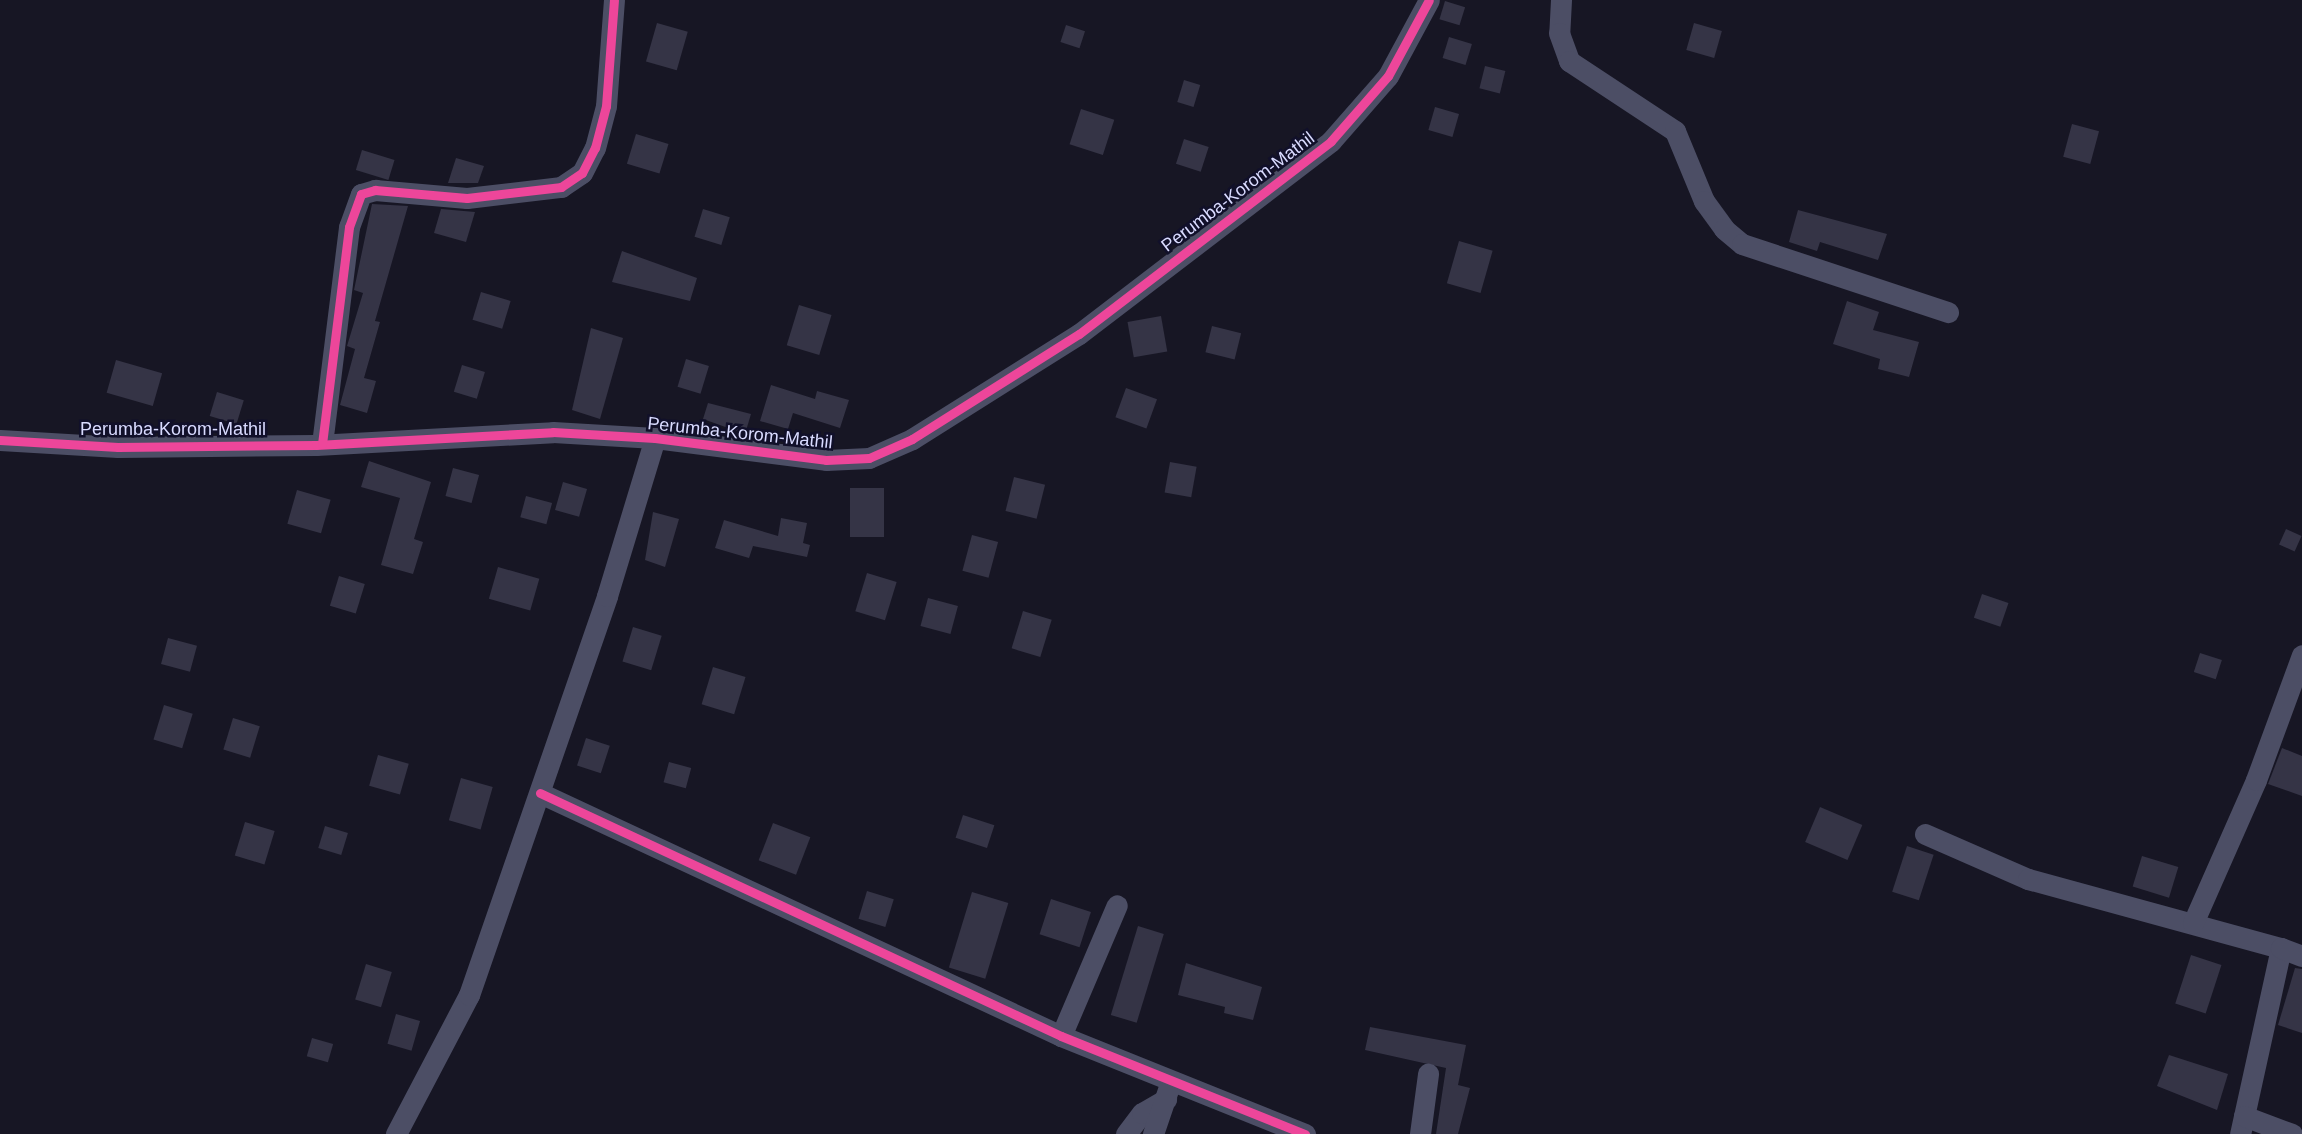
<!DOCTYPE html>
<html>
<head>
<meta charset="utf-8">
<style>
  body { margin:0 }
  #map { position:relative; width:2302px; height:1134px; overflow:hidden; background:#171624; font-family:Arial,sans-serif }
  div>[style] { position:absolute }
  .building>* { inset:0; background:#353446; transform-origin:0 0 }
  .minor>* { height:21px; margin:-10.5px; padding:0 10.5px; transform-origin:10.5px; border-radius:10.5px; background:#4c4e65 }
  .cycleway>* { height:9px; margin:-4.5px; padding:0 4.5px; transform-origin:4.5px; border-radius:4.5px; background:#ed469a }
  span { translate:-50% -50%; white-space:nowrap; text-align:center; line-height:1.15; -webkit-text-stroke:5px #11102a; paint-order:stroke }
  .street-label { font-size:18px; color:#d9dbff }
</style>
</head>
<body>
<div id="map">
  <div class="building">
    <i style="left:1445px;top:1px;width:21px;height:19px;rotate:17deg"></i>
    <i style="left:657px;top:23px;width:32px;height:40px;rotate:16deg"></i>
    <i style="left:1694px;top:23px;width:29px;height:28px;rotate:16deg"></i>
    <i style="left:1066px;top:25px;width:20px;height:18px;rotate:18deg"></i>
    <i style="left:1449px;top:37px;width:24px;height:22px;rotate:17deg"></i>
    <i style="left:1485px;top:66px;width:21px;height:23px;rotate:14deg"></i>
    <i style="left:1184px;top:80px;width:17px;height:23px;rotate:17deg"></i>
    <i style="left:1435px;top:107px;width:25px;height:24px;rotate:16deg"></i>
    <i style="left:1081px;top:109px;width:35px;height:37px;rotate:18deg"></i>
    <i style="left:2072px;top:124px;width:28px;height:34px;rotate:15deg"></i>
    <i style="left:636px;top:134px;width:34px;height:31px;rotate:17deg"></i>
    <i style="left:1184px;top:139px;width:26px;height:26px;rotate:18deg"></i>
    <i style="left:362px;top:150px;width:34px;height:21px;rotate:17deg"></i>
    <i style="clip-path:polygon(456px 158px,484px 166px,478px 183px,448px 183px)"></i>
    <i style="clip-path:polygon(372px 204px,408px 206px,375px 321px,380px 322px,364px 378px,376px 381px,367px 413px,340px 405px,355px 349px,347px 346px,363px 293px,354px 290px)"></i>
    <i style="clip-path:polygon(441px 209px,475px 212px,466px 242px,434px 233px)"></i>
    <i style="left:703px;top:209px;width:28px;height:29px;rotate:17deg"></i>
    <i style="clip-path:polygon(1798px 210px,1887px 234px,1878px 260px,1820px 242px,1817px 251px,1789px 242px)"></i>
    <i style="left:1459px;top:241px;width:35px;height:44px;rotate:16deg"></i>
    <i style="clip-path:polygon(622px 251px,697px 278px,690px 301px,612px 282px)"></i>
    <i style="left:481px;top:292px;width:31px;height:29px;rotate:17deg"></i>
    <i style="clip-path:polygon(1847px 301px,1879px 312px,1873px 330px,1919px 342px,1909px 377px,1878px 369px,1880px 359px,1833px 344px)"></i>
    <i style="left:799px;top:305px;width:34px;height:42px;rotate:17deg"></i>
    <i style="left:1161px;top:316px;width:36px;height:34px;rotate:80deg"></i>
    <i style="left:1212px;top:326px;width:30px;height:27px;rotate:14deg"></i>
    <i style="clip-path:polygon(591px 328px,623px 338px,600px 419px,572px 410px)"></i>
    <i style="left:686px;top:359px;width:24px;height:29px;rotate:17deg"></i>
    <i style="left:116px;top:360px;width:48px;height:34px;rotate:16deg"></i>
    <i style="left:462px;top:365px;width:24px;height:28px;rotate:17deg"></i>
    <i style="clip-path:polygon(771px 385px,815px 399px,817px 391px,849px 400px,840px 428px,793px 413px,788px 429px,760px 421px)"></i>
    <i style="left:1126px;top:388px;width:33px;height:31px;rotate:20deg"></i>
    <i style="left:217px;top:392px;width:28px;height:25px;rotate:17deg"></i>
    <i style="clip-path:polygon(708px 403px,751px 414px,745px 434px,703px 419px)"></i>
    <i style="clip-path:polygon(369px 461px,431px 482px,414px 539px,423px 542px,413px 574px,381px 565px,400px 498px,361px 487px)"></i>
    <i style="left:1170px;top:462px;width:27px;height:31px;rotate:10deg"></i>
    <i style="left:453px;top:468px;width:27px;height:29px;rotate:15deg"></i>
    <i style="left:1014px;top:477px;width:32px;height:35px;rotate:14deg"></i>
    <i style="left:563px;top:482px;width:25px;height:29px;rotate:16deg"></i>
    <i style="left:850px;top:488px;width:34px;height:49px"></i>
    <i style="left:297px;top:490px;width:35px;height:35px;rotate:16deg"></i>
    <i style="left:526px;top:496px;width:27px;height:22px;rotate:15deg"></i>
    <i style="clip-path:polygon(653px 512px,679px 519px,665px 567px,645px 560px)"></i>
    <i style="clip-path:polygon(781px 518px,807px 523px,803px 543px,810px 545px,807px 557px,753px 546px,749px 558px,715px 548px,724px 520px,778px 536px)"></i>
    <i style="left:2286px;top:529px;width:17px;height:17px;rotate:24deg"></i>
    <i style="left:972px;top:535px;width:27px;height:37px;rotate:15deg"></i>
    <i style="left:498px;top:567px;width:43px;height:33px;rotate:16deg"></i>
    <i style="left:867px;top:573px;width:31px;height:40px;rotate:17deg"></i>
    <i style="left:339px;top:576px;width:27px;height:31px;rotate:17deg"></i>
    <i style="left:1982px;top:594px;width:28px;height:25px;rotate:19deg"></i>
    <i style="left:928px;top:598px;width:31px;height:29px;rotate:15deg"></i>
    <i style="left:1023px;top:611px;width:30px;height:39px;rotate:17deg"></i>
    <i style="left:633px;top:627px;width:30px;height:36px;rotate:17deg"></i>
    <i style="left:168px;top:638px;width:30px;height:27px;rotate:15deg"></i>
    <i style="left:2200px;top:653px;width:23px;height:20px;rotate:18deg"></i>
    <i style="left:713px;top:667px;width:34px;height:39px;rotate:17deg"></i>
    <i style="left:164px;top:705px;width:30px;height:36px;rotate:17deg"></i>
    <i style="left:233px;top:718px;width:28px;height:33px;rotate:17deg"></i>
    <i style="left:586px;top:738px;width:25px;height:29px;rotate:18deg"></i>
    <i style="clip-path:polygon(2282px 748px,2302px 756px,2302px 796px,2268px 784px)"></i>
    <i style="left:378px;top:755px;width:32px;height:32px;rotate:16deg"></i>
    <i style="left:669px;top:762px;width:23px;height:21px;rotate:15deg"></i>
    <i style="left:461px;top:778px;width:33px;height:44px;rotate:16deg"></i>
    <i style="left:1820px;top:807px;width:46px;height:38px;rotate:23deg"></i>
    <i style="left:963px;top:815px;width:33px;height:24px;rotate:18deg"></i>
    <i style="left:245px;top:822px;width:31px;height:35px;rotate:17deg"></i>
    <i style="left:773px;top:823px;width:40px;height:40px;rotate:21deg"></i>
    <i style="left:325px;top:826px;width:24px;height:23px;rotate:17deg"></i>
    <i style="left:1907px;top:846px;width:28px;height:48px;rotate:18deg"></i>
    <i style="left:2142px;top:856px;width:38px;height:32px;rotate:17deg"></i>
    <i style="left:867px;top:891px;width:28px;height:29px;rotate:17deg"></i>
    <i style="left:972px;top:892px;width:38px;height:79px;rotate:17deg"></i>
    <i style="left:1051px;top:899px;width:42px;height:37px;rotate:18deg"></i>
    <i style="left:1138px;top:926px;width:27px;height:93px;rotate:17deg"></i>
    <i style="left:2191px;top:955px;width:32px;height:51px;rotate:18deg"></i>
    <i style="clip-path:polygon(1186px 963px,1262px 987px,1253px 1020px,1224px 1013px,1225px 1007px,1178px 995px)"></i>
    <i style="left:366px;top:964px;width:27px;height:37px;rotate:17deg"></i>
    <i style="clip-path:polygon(2295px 968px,2302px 969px,2302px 1033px,2278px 1025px)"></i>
    <i style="left:396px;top:1014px;width:25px;height:31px;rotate:16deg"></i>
    <i style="clip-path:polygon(1370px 1027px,1466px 1045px,1458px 1085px,1470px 1088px,1458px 1134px,1436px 1134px,1446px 1068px,1365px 1050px)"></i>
    <i style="left:312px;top:1038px;width:22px;height:19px;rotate:16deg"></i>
    <i style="clip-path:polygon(2169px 1055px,2228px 1074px,2217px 1110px,2157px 1086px)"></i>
  </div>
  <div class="minor">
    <i style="left:1561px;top:0;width:33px;rotate:93deg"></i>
    <i style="left:1559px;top:33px;width:30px;rotate:70deg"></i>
    <i style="left:1569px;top:61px;width:127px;rotate:33.4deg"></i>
    <i style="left:1675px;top:131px;width:76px;rotate:67.5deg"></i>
    <i style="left:1704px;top:201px;width:34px;rotate:54deg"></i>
    <i style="left:1724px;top:229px;width:23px;rotate:40deg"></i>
    <i style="left:1742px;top:244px;width:217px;rotate:18.3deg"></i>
    <i style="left:0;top:440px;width:118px;rotate:3.4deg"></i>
    <i style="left:118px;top:447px;width:198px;rotate:-0.6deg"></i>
    <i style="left:316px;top:445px;width:237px;rotate:-3.1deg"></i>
    <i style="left:553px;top:432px;width:102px;rotate:3.4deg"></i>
    <i style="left:655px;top:438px;width:172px;rotate:7.3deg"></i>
    <i style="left:826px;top:460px;width:43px;rotate:-2.7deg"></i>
    <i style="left:869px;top:458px;width:47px;rotate:-23.8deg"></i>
    <i style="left:912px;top:439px;width:197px;rotate:-32.2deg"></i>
    <i style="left:1079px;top:334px;width:317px;rotate:-37.4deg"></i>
    <i style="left:1331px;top:141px;width:86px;rotate:-48.8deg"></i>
    <i style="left:1388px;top:76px;width:86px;rotate:-61.7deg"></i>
    <i style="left:322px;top:444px;width:219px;rotate:-82.9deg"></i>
    <i style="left:349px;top:227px;width:35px;rotate:-70deg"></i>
    <i style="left:361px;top:194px;width:15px;rotate:-16deg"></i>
    <i style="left:375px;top:190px;width:92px;rotate:5deg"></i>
    <i style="left:467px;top:198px;width:95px;rotate:-6.7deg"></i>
    <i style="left:561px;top:187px;width:25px;rotate:-34deg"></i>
    <i style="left:582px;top:173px;width:28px;rotate:-63deg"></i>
    <i style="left:595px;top:148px;width:43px;rotate:-75.3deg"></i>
    <i style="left:606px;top:106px;width:106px;rotate:-85.7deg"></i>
    <i style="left:540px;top:793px;width:575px;rotate:25deg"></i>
    <i style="left:1061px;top:1036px;width:263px;rotate:21.9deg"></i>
    <i style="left:1925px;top:834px;width:112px;rotate:23.6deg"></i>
    <i style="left:2028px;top:879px;width:262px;rotate:15.3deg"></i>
    <i style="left:2281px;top:948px;width:190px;rotate:102.4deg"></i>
    <i style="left:2193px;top:923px;width:156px;rotate:-66.2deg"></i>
    <i style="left:2256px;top:780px;width:133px;rotate:-69.8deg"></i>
    <i style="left:2281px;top:948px;width:22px;rotate:21deg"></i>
    <i style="left:1061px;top:1036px;width:142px;rotate:-66.9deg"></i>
    <i style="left:2244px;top:1116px;width:51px;rotate:20.6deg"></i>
    <i style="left:396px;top:1134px;width:157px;rotate:-62.3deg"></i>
    <i style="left:469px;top:995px;width:422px;rotate:-70.9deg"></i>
    <i style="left:607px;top:596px;width:165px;rotate:-73.1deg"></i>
    <i style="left:1126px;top:1134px;width:26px;rotate:-53deg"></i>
    <i style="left:1142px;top:1113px;width:28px;rotate:-30deg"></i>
    <i style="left:1153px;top:1134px;width:56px;rotate:-71.2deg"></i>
    <i style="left:1420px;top:1134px;width:61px;rotate:-82.4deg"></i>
  </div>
  <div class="cycleway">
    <i style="left:0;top:440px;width:118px;rotate:3.4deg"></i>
    <i style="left:118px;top:447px;width:198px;rotate:-0.6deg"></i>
    <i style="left:316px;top:445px;width:237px;rotate:-3.1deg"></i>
    <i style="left:553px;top:432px;width:102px;rotate:3.4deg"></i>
    <i style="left:655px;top:438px;width:172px;rotate:7.3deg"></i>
    <i style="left:826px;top:460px;width:43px;rotate:-2.7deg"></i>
    <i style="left:869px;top:458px;width:47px;rotate:-23.8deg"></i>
    <i style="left:912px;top:439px;width:197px;rotate:-32.2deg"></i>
    <i style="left:1079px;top:334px;width:317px;rotate:-37.4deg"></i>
    <i style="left:1331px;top:141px;width:86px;rotate:-48.8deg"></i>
    <i style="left:1388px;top:76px;width:86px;rotate:-61.7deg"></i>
    <i style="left:322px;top:444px;width:219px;rotate:-82.9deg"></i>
    <i style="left:349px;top:227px;width:35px;rotate:-70deg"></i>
    <i style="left:361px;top:194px;width:15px;rotate:-16deg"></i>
    <i style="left:375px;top:190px;width:92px;rotate:5deg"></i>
    <i style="left:467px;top:198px;width:95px;rotate:-6.7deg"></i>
    <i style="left:561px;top:187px;width:25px;rotate:-34deg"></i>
    <i style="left:582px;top:173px;width:28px;rotate:-63deg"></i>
    <i style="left:595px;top:148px;width:43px;rotate:-75.3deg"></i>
    <i style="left:606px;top:106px;width:106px;rotate:-85.7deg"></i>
    <i style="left:540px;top:793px;width:575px;rotate:25deg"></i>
    <i style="left:1061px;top:1036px;width:263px;rotate:21.9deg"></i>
  </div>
  <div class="street-label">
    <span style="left:1238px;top:192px;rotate:-37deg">Perumba-Korom-Mathil</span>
    <span style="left:173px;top:429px">Perumba-Korom-Mathil</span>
    <span style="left:740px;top:433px;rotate:6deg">Perumba-Korom-Mathil</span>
  </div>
</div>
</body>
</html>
